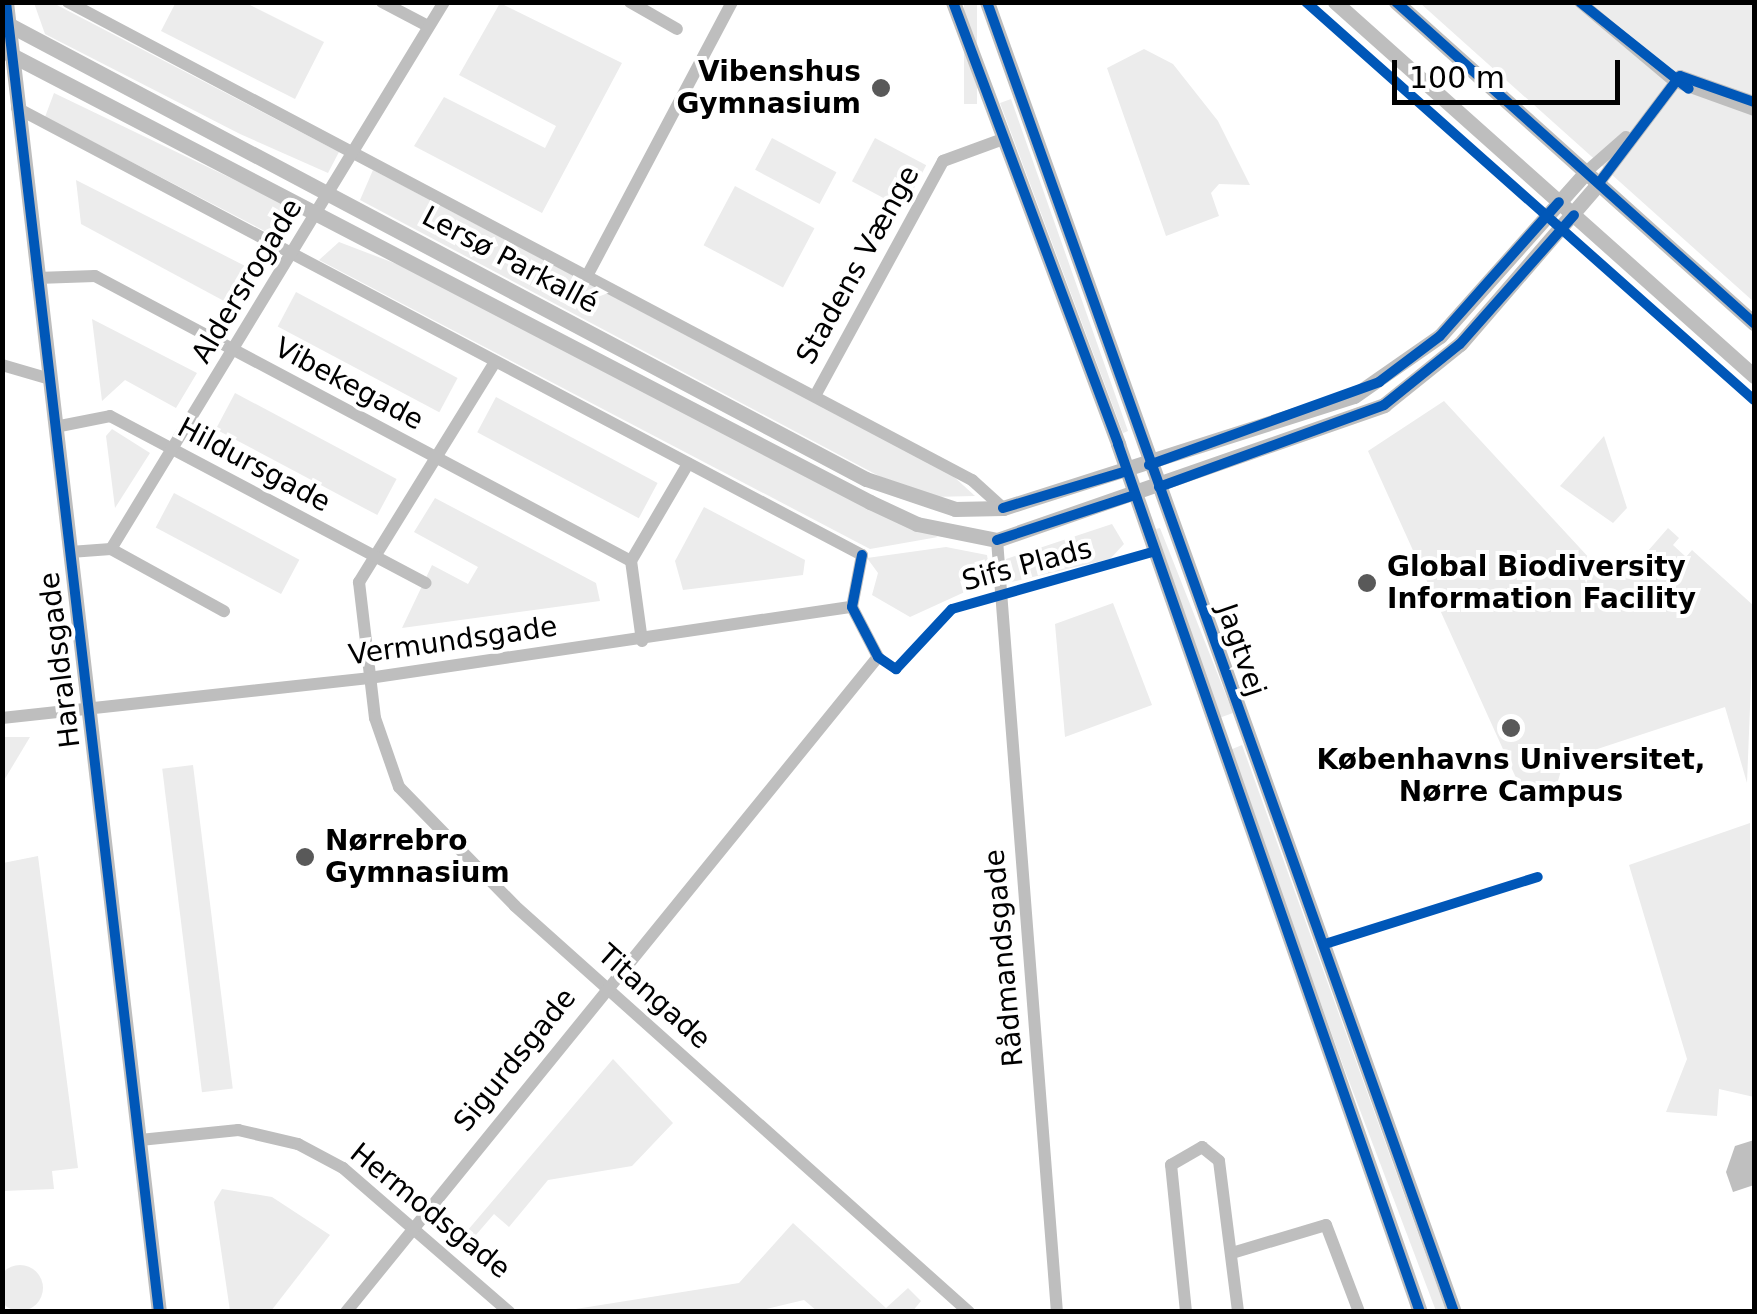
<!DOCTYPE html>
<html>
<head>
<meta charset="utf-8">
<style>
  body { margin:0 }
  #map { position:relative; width:1757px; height:1314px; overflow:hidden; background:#fff; font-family:"DejaVu Sans",sans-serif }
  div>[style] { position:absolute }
  .green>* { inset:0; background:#ececec; transform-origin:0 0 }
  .round { border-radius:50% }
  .water>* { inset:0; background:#bfbfbf }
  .minor>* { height:12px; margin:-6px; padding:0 6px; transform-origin:6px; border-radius:6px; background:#bebebe }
  .tertiary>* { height:15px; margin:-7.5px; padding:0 7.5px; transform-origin:7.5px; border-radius:7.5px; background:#bebebe }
  .cycleway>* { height:10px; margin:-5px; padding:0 5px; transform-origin:5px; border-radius:5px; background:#0057b8 }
  .dots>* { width:28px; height:28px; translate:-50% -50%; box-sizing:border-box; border:5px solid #fff; border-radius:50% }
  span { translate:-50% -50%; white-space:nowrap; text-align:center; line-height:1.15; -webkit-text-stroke:8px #fff; paint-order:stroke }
  .poi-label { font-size:28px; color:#000; font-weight:700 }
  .right { translate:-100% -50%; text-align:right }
  .left { translate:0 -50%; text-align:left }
  .street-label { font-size:28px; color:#000 }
  .frame { position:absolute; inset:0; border:5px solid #000; pointer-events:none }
  .scale { position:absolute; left:1392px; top:60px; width:228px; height:45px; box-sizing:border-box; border:5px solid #000; border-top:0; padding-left:12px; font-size:30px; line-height:35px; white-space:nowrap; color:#000; -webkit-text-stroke:8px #fff; paint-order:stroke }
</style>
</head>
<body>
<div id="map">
  <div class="green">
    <i style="clip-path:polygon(176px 2px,246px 3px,324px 42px,295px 99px,161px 31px)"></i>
    <i style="clip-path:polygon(34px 3px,55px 4px,339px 152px,328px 173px,240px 134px,45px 34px)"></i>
    <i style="clip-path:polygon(500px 3px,622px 63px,542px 213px,414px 146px,444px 97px,545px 148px,556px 126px,459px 75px)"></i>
    <i style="left:964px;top:3px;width:13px;height:101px"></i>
    <i style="clip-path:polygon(1420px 3px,1754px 3px,1754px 302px)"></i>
    <i style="clip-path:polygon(1144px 49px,1173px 64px,1218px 121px,1250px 185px,1219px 184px,1211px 193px,1219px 216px,1166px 236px,1107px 68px)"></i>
    <i style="clip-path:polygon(54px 93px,293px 208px,278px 238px,45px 117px)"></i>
    <i style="clip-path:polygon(1011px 99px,1128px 431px,1123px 433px,1000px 103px)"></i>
    <i style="left:772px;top:138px;width:73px;height:36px;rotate:28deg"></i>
    <i style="left:875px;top:138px;width:58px;height:49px;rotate:28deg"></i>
    <i style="clip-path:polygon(373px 170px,952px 475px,975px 496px,931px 497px,892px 483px,360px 200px)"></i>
    <i style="clip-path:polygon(76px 180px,259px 273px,237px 308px,81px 224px)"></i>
    <i style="left:735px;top:186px;width:90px;height:67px;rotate:28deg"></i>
    <i style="clip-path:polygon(339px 242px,415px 271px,938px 537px,870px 549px,319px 260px)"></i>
    <i style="left:296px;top:292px;width:183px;height:39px;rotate:28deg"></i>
    <i style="clip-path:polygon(92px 319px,197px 373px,176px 408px,125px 380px,102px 401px)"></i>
    <i style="left:235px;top:393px;width:183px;height:41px;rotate:28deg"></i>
    <i style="left:496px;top:397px;width:183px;height:40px;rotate:28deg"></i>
    <i style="clip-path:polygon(1444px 401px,1604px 574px,1627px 575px,1668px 528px,1679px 538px,1673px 545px,1686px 557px,1692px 550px,1754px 606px,1747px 783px,1725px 707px,1564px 760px,1554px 795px,1526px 800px,1368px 451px)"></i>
    <i style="clip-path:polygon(112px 429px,150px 453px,115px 508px,106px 436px)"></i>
    <i style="clip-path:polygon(1604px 436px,1627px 508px,1613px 523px,1560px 486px)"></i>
    <i style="left:174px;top:493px;width:142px;height:39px;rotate:28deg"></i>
    <i style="clip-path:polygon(435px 498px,596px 583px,600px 601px,402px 628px,432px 565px,468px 584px,478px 567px,414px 532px)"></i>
    <i style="clip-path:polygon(704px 507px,805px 560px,803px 575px,683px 590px,675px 561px)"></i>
    <i style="clip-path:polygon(1112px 524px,1124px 544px,1110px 559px,1007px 583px,1006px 559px)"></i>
    <i style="clip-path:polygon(1160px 528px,1233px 713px,1219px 718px,1156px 529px)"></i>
    <i style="clip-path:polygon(946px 547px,987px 555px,991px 580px,910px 617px,872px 595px,878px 573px,867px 558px)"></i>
    <i style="clip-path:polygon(1113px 603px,1152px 705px,1065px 737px,1055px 624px)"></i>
    <i style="clip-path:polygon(3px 737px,30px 737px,3px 782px,2px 737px)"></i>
    <i style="clip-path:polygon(1242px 745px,1446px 1311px,1436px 1311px,1344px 1068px,1230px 750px)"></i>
    <i style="left:193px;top:765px;width:326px;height:31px;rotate:83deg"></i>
    <i style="clip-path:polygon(1750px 823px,1754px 1097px,1719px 1089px,1717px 1116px,1666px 1112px,1687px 1059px,1629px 865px)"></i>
    <i style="clip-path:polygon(38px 856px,78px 1168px,52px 1171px,54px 1189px,3px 1191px,3px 863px)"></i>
    <i style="clip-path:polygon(613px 1059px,673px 1123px,632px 1166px,548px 1180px,509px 1227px,494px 1214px,469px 1243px,462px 1237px)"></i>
    <i style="clip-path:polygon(222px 1189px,272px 1197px,330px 1235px,271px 1311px,230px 1311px,214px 1202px)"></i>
    <i style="clip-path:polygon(793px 1223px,886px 1308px,908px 1288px,921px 1301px,912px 1312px,817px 1311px,804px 1300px,753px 1312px,563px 1311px,739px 1283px)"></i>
    <i class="round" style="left:-3px;top:1265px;width:46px;height:46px"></i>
  </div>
  <div class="water">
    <i style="clip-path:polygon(1754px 1140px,1754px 1185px,1733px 1192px,1726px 1172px,1735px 1146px)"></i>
  </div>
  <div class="minor">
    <i style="left:68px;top:2px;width:1023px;rotate:27.87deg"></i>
    <i style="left:972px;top:480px;width:42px;rotate:42.1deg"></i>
    <i style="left:382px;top:2px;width:52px;rotate:27.6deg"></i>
    <i style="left:630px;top:2px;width:54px;rotate:29.9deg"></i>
    <i style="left:1580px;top:2px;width:123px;rotate:40deg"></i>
    <i style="left:1674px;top:81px;width:85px;rotate:19.9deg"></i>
    <i style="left:17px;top:108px;width:956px;rotate:27.88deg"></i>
    <i style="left:862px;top:555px;width:53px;rotate:100.9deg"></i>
    <i style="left:1586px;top:172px;width:53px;rotate:-41.2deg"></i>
    <i style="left:1599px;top:183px;width:134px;rotate:-52.9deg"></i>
    <i style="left:1680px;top:76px;width:78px;rotate:19.4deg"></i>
    <i style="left:587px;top:276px;width:310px;rotate:-62.1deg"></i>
    <i style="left:37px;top:278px;width:58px;rotate:-2deg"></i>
    <i style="left:95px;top:276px;width:607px;rotate:28deg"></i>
    <i style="left:495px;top:362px;width:259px;rotate:121.7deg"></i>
    <i style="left:359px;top:582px;width:137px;rotate:83.3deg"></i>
    <i style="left:375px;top:718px;width:73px;rotate:70.8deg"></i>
    <i style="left:399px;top:787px;width:166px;rotate:45.7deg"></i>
    <i style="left:515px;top:906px;width:609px;rotate:41.81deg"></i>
    <i style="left:2px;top:365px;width:50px;rotate:16.3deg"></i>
    <i style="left:815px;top:396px;width:268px;rotate:-61.4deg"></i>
    <i style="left:943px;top:161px;width:64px;rotate:-20.1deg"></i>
    <i style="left:55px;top:427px;width:56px;rotate:-11.3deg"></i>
    <i style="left:110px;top:416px;width:357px;rotate:27.9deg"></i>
    <i style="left:997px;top:540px;width:774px;rotate:85.56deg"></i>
    <i style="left:111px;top:549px;width:129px;rotate:28.8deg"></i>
    <i style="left:70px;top:552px;width:41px;rotate:-4.2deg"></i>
    <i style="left:111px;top:549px;width:640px;rotate:-58.67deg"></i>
    <i style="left:642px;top:641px;width:81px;rotate:-97.8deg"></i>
    <i style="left:631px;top:561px;width:113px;rotate:-59.6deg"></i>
    <i style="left:2px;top:718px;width:369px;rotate:-6.2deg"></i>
    <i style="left:369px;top:678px;width:488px;rotate:-8.4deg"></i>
    <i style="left:140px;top:1140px;width:99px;rotate:-5.8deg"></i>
    <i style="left:238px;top:1130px;width:62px;rotate:13.1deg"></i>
    <i style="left:298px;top:1144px;width:51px;rotate:28.1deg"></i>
    <i style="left:343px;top:1168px;width:220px;rotate:40.9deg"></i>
    <i style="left:1232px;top:1253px;width:98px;rotate:-16.6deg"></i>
    <i style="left:1326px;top:1225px;width:93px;rotate:69.2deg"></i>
    <i style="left:346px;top:1312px;width:844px;rotate:-50.92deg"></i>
    <i style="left:878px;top:657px;width:56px;rotate:-117.5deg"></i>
    <i style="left:1186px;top:1312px;width:148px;rotate:-95.8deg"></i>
    <i style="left:1171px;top:1165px;width:36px;rotate:-30deg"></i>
    <i style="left:1202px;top:1147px;width:22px;rotate:39deg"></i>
    <i style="left:1219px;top:1161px;width:152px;rotate:82.8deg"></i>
  </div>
  <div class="tertiary">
    <i style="left:6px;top:2px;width:1319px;rotate:83.34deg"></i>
    <i style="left:953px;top:2px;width:472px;rotate:69.5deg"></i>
    <i style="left:1118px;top:444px;width:919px;rotate:70.82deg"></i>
    <i style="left:987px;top:2px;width:1391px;rotate:70.38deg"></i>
    <i style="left:1335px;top:2px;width:562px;rotate:41.75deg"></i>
    <i style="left:1396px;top:2px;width:481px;rotate:41.9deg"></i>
    <i style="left:2px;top:21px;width:978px;rotate:27.93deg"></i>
    <i style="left:866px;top:479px;width:94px;rotate:18.6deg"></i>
    <i style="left:955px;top:509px;width:48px;rotate:-1.2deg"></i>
    <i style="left:1003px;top:508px;width:368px;rotate:-17.7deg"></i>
    <i style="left:1354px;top:396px;width:105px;rotate:-34.9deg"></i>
    <i style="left:1440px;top:336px;width:220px;rotate:-48.3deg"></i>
    <i style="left:2px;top:50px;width:979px;rotate:27.51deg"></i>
    <i style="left:870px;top:502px;width:52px;rotate:25.1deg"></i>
    <i style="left:917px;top:524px;width:82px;rotate:11.3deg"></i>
    <i style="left:997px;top:540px;width:410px;rotate:-19.2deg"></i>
    <i style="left:1384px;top:405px;width:97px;rotate:-38.8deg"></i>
    <i style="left:1460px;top:344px;width:213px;rotate:-49.2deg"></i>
  </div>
  <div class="cycleway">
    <i style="left:6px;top:2px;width:1319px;rotate:83.34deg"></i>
    <i style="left:953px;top:2px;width:472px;rotate:69.5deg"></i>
    <i style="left:1118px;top:444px;width:919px;rotate:70.82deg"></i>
    <i style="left:987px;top:2px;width:1391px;rotate:70.38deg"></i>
    <i style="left:1306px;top:2px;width:599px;rotate:41.62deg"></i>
    <i style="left:1396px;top:2px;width:481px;rotate:41.9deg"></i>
    <i style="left:1580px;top:2px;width:139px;rotate:38.6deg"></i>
    <i style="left:1599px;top:183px;width:134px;rotate:-52.9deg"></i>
    <i style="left:1680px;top:76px;width:78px;rotate:19.4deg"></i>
    <i style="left:1149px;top:465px;width:245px;rotate:-19.8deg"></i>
    <i style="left:1379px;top:382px;width:76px;rotate:-37deg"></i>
    <i style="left:1440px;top:336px;width:179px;rotate:-48.4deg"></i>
    <i style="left:1159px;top:487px;width:239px;rotate:-20deg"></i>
    <i style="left:1384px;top:405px;width:97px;rotate:-38.8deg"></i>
    <i style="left:1460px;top:344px;width:172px;rotate:-48.5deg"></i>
    <i style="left:1003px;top:508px;width:129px;rotate:-16.6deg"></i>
    <i style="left:997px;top:540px;width:145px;rotate:-18.1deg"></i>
    <i style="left:862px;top:555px;width:53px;rotate:100.9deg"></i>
    <i style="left:852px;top:607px;width:56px;rotate:62.5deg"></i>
    <i style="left:878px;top:657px;width:22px;rotate:34deg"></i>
    <i style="left:896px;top:669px;width:82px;rotate:-47deg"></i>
    <i style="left:952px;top:609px;width:211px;rotate:-15.9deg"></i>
    <i style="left:1325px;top:944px;width:223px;rotate:-17.5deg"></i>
  </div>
  <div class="dots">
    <i style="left:881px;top:88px;background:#595959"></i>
    <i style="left:1367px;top:583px;background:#595959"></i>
    <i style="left:1511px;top:728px;background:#595959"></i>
    <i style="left:305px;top:857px;background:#595959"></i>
  </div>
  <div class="poi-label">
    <span class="right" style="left:861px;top:88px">Vibenshus<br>Gymnasium</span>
    <span class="left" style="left:1387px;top:583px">Global Biodiversity<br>Information Facility</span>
    <span style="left:1511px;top:776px">Københavns Universitet,<br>Nørre Campus</span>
    <span class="left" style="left:325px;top:857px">Nørrebro<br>Gymnasium</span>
  </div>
  <div class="street-label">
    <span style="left:510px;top:260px;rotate:28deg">Lersø Parkallé</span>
    <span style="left:858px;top:265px;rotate:-61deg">Stadens Vænge</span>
    <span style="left:247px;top:281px;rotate:-59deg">Aldersrogade</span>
    <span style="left:349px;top:384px;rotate:28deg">Vibekegade</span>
    <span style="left:254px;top:465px;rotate:28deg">Hildursgade</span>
    <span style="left:1027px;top:565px;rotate:-15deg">Sifs Plads</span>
    <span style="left:453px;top:641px;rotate:-8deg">Vermundsgade</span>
    <span style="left:1241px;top:650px;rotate:71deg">Jagtvej</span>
    <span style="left:60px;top:660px;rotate:-97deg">Haraldsgade</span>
    <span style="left:1004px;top:958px;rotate:-95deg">Rådmandsgade</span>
    <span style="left:654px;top:997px;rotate:42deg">Titangade</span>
    <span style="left:515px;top:1060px;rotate:-51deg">Sigurdsgade</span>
    <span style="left:430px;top:1211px;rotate:39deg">Hermodsgade</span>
  </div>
  <div class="frame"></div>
  <div class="scale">100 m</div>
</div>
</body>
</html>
